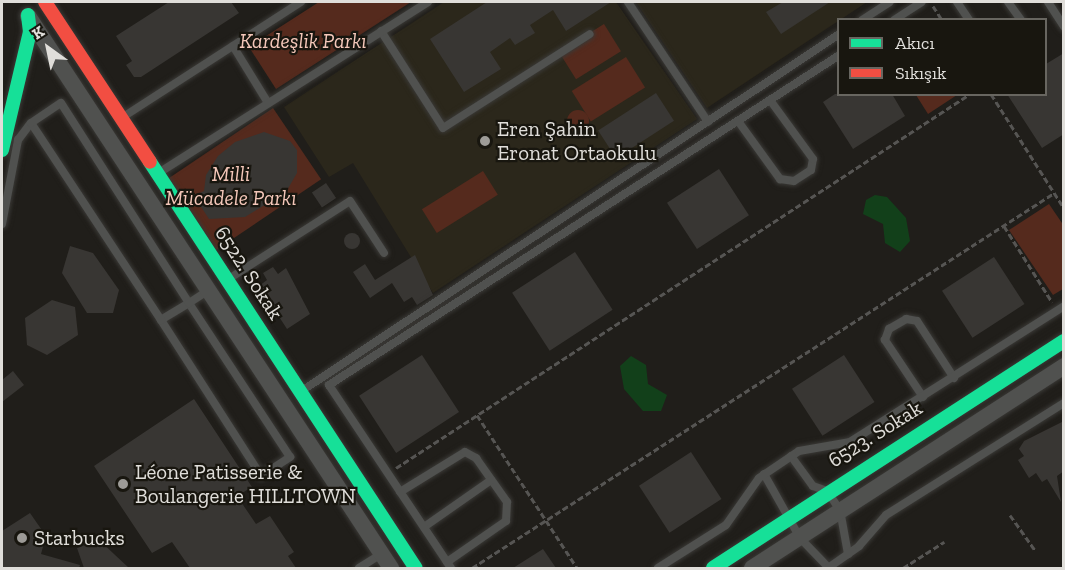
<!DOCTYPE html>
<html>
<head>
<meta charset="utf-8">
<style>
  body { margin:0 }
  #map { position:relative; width:1065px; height:570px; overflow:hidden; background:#201e1a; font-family:"Zilla Slab",serif }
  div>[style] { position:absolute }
  .built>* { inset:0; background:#2b271b }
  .green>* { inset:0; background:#552a1d; transform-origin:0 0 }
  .round { border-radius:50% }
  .water>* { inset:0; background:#12401a }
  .building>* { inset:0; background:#383633; transform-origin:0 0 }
  .path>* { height:3px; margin-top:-1.5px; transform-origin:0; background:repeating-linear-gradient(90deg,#565553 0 6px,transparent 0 9px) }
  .roads { filter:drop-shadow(0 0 2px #3a3936) drop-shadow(0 0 2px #3a3936) }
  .lane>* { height:8px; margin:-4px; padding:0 4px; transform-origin:4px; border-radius:4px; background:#50514f }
  .street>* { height:16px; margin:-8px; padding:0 8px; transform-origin:8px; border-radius:8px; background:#50514f }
  .fast>* { height:14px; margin:-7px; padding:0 7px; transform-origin:7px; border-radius:7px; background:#16e098 }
  .jam>* { height:14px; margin:-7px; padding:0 7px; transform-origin:7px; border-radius:7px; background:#f24e42 }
  .dots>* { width:16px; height:16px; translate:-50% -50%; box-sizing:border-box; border:3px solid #18160f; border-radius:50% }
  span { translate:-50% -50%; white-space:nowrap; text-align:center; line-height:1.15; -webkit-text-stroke:4.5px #18160f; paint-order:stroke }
  .park-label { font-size:21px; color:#f4c7b9; font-style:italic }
  .poi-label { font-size:21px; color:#e0deda }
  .left { translate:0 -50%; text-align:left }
  .street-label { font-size:21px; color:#e0deda }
  .frame { position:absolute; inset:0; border:3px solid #e0deda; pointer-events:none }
  .legend { position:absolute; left:837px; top:18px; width:210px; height:78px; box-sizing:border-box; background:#18160f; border:2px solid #686660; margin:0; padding:8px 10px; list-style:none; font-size:18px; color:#e0deda }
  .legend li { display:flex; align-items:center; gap:12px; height:30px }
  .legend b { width:30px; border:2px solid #686660 }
  .north { position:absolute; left:18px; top:18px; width:60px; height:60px; -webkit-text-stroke:4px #18160f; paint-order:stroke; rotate:327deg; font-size:16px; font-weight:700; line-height:24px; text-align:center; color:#e0deda }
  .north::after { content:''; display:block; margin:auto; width:21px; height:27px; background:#e0deda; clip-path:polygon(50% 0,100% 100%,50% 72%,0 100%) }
</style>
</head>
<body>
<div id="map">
  <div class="built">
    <i style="clip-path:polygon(444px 2px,616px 2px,697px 119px,433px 293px,353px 163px,329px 177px,284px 107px)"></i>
    <i style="clip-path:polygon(636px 2px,867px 2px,707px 108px)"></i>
  </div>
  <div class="green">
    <i style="clip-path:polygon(319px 2px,411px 2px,276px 89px,249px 47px)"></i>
    <i style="left:604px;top:24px;width:32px;height:53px;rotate:58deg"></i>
    <i style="left:626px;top:57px;width:36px;height:64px;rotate:58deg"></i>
    <i style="clip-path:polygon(916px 95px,957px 95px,928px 114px)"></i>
    <i style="left:273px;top:108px;width:86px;height:128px;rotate:56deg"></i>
    <i class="round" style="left:567px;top:110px;width:22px;height:22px"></i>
    <i style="left:483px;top:171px;width:28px;height:72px;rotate:58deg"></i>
    <i style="clip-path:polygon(1049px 204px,1064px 226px,1063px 289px,1053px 295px,1009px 230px)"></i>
  </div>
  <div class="water">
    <i style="clip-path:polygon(875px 195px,887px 197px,906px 218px,910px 241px,900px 252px,885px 243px,883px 224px,863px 214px,866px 200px)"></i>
    <i style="clip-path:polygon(631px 356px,646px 365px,648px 384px,667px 395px,661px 411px,643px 411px,624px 389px,620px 366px)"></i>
  </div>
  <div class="building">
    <i style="clip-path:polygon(169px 2px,231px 2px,239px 13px,141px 77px,134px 77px,126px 65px,132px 61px,116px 36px)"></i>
    <i style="clip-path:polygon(487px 2px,611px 2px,566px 31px,553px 10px,530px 25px,535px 33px,515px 45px,510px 38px,490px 52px,501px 69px,464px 92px,430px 39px)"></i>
    <i style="clip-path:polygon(783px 2px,830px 2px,781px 34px,766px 12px)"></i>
    <i style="clip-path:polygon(1064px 53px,1064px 134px,1042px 148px,1007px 94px,1046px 94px,1046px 64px)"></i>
    <i style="left:656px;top:93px;width:33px;height:69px;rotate:57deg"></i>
    <i style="clip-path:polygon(835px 94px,892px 94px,905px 116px,853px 149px,823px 102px)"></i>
    <i style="clip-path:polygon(264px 132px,290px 141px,297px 150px,297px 173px,286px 192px,245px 217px,209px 219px,194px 196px,204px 191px,206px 175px,218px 156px,235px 142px)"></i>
    <i style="left:719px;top:169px;width:55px;height:62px;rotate:57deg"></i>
    <i style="left:326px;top:183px;width:18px;height:17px;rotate:56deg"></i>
    <i class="round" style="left:344px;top:233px;width:16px;height:16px"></i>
    <i style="clip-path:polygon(70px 246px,93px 253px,119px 290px,113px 313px,87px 313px,62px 273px)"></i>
    <i style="left:575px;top:252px;width:69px;height:75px;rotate:57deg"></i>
    <i style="clip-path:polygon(415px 255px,433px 295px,417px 305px,412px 297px,404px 302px,392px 283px,370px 298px,353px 272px,365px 264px,375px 280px)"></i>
    <i style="left:994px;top:257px;width:56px;height:62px;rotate:57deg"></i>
    <i style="clip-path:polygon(273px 267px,278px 274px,286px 268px,310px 314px,287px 329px,259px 286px,267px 280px,263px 273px)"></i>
    <i style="clip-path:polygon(52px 300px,75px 307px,78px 335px,47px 355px,27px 345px,25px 318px)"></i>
    <i style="left:422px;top:355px;width:68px;height:75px;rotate:57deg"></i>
    <i style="left:844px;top:355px;width:56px;height:62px;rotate:57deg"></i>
    <i style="clip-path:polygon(13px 371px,24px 385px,2px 402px,2px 380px)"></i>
    <i style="clip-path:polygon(194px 399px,252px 487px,237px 496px,256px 524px,270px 516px,294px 552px,288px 556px,296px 568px,190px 568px,172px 542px,152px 553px,94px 466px)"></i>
    <i style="clip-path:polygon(1064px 421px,1064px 471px,1057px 476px,1061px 502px,1047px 479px,1042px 482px,1036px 473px,1029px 478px,1018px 460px,1024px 456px,1019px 449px,1024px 441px)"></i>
    <i style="left:691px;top:452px;width:56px;height:62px;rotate:57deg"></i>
    <i style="clip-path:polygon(30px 513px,46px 536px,41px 554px,80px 565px,79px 568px,2px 568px,2px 531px)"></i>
    <i style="clip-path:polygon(99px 540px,129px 568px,84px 568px,77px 548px)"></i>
    <i style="clip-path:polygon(543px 549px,556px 568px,513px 568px)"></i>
  </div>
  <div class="path">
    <i style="left:933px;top:6px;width:17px;rotate:57deg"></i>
    <i style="left:991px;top:94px;width:135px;rotate:57.4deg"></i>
    <i style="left:1004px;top:226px;width:90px;rotate:57.7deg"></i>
    <i style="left:477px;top:415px;width:183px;rotate:56.8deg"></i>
    <i style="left:396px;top:468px;width:685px;rotate:-33.09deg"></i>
    <i style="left:1010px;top:515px;width:43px;rotate:54.5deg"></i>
    <i style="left:472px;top:568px;width:692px;rotate:-32.79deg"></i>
    <i style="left:903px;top:568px;width:49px;rotate:-32.4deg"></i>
  </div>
  <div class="roads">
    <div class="lane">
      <i style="left:628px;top:2px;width:144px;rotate:56.3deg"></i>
      <i style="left:957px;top:2px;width:22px;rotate:56deg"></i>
      <i style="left:1008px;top:2px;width:22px;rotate:54deg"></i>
      <i style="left:1048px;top:2px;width:30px;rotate:57deg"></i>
      <i style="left:862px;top:20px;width:33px;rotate:-33deg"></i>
      <i style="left:894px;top:20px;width:33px;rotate:-33deg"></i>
      <i style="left:381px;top:31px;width:115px;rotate:57.4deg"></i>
      <i style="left:443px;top:128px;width:174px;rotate:-32.6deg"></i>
      <i style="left:233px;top:46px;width:67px;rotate:58.4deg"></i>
      <i style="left:123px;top:117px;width:212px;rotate:-32.9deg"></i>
      <i style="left:738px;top:121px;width:72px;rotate:54.1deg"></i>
      <i style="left:780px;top:179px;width:14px;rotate:8deg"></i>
      <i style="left:794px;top:181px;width:20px;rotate:-33deg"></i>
      <i style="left:811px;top:170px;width:11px;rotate:-80deg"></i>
      <i style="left:813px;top:159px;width:73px;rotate:-126.1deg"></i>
      <i style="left:157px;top:174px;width:321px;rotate:-32.4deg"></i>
      <i style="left:2px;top:224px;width:86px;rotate:-79.2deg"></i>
      <i style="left:18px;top:140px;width:21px;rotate:-53deg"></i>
      <i style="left:227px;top:280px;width:146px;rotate:-32.7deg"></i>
      <i style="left:350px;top:201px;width:62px;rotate:56.8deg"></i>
      <i style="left:161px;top:320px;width:185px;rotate:57.3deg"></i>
      <i style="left:261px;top:476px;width:35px;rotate:-33deg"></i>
      <i style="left:290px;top:457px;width:184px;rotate:-123.3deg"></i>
      <i style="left:189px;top:303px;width:33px;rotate:149deg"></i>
      <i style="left:161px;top:320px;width:236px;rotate:-123.4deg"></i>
      <i style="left:31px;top:123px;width:36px;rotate:-34deg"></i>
      <i style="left:61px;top:103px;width:237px;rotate:57.4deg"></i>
      <i style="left:189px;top:303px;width:24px;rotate:-33deg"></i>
      <i style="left:300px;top:392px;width:646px;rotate:-33.57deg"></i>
      <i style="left:923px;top:397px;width:69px;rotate:-123.7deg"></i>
      <i style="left:885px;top:340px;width:12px;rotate:-70deg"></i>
      <i style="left:889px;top:329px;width:20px;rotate:-30deg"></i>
      <i style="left:906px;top:319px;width:11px;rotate:10deg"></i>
      <i style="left:917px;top:321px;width:68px;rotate:57deg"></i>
      <i style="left:791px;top:456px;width:37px;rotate:54deg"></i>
      <i style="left:813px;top:486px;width:15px;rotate:20deg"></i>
      <i style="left:827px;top:491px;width:23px;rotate:56deg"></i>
      <i style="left:840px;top:510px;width:45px;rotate:79.7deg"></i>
      <i style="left:764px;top:474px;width:73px;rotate:60.6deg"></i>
      <i style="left:800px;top:538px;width:42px;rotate:46deg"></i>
      <i style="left:400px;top:492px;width:76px;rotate:-31.6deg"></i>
      <i style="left:465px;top:452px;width:13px;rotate:29deg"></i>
      <i style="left:476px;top:458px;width:54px;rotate:54.8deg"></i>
      <i style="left:507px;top:502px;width:19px;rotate:93deg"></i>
      <i style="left:506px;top:521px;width:72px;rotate:145.2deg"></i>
      <i style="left:424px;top:527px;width:82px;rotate:-35deg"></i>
      <i style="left:359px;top:568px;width:26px;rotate:-32deg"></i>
      <i style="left:451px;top:568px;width:220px;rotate:-123.7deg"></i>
      <i style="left:329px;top:385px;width:606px;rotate:-32.88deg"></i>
      <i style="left:658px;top:568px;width:80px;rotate:-32.3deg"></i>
      <i style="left:726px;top:525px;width:57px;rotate:-54.9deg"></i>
      <i style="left:759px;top:478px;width:48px;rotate:-34deg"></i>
      <i style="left:799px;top:451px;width:52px;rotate:-10deg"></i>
      <i style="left:850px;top:442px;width:254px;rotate:-32.4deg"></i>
      <i style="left:828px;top:568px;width:38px;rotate:-35deg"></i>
      <i style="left:859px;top:546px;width:41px;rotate:-48.9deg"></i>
      <i style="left:886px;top:515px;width:210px;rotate:-32.2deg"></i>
    </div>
    <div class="street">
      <i style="left:28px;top:16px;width:661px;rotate:56.67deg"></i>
      <i style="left:752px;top:568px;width:372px;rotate:-32.9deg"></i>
    </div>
    <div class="fast">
      <i style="left:2px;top:150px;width:121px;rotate:-76.7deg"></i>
      <i style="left:30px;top:32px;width:17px;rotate:-97deg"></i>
      <i style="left:150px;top:162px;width:485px;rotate:56.8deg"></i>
      <i style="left:713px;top:568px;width:418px;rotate:-32.9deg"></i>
    </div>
    <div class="jam">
      <i style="left:45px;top:2px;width:191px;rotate:56.7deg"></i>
    </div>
  </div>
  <div class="dots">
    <i style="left:485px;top:141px;background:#9d9b97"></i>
    <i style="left:123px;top:484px;background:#9d9b97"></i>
    <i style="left:22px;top:538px;background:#9d9b97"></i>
  </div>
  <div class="park-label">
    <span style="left:303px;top:41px">Kardeşlik Parkı</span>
    <span style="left:231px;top:186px">Milli<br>Mücadele Parkı</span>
  </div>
  <div class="poi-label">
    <span class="left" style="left:497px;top:141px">Eren Şahin<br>Eronat Ortaokulu</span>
    <span class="left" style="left:135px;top:484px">Léone Patisserie &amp;<br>Boulangerie HILLTOWN</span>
    <span class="left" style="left:34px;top:538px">Starbucks</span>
  </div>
  <div class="street-label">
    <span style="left:249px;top:273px;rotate:57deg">6522. Sokak</span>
    <span style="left:875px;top:434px;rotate:-32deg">6523. Sokak</span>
  </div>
  <div class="frame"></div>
  <ul class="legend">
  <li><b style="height:8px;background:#16e098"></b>Akıcı</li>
  <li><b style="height:8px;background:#f24e42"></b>Sıkışık</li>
  </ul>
  <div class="north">K</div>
</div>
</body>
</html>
